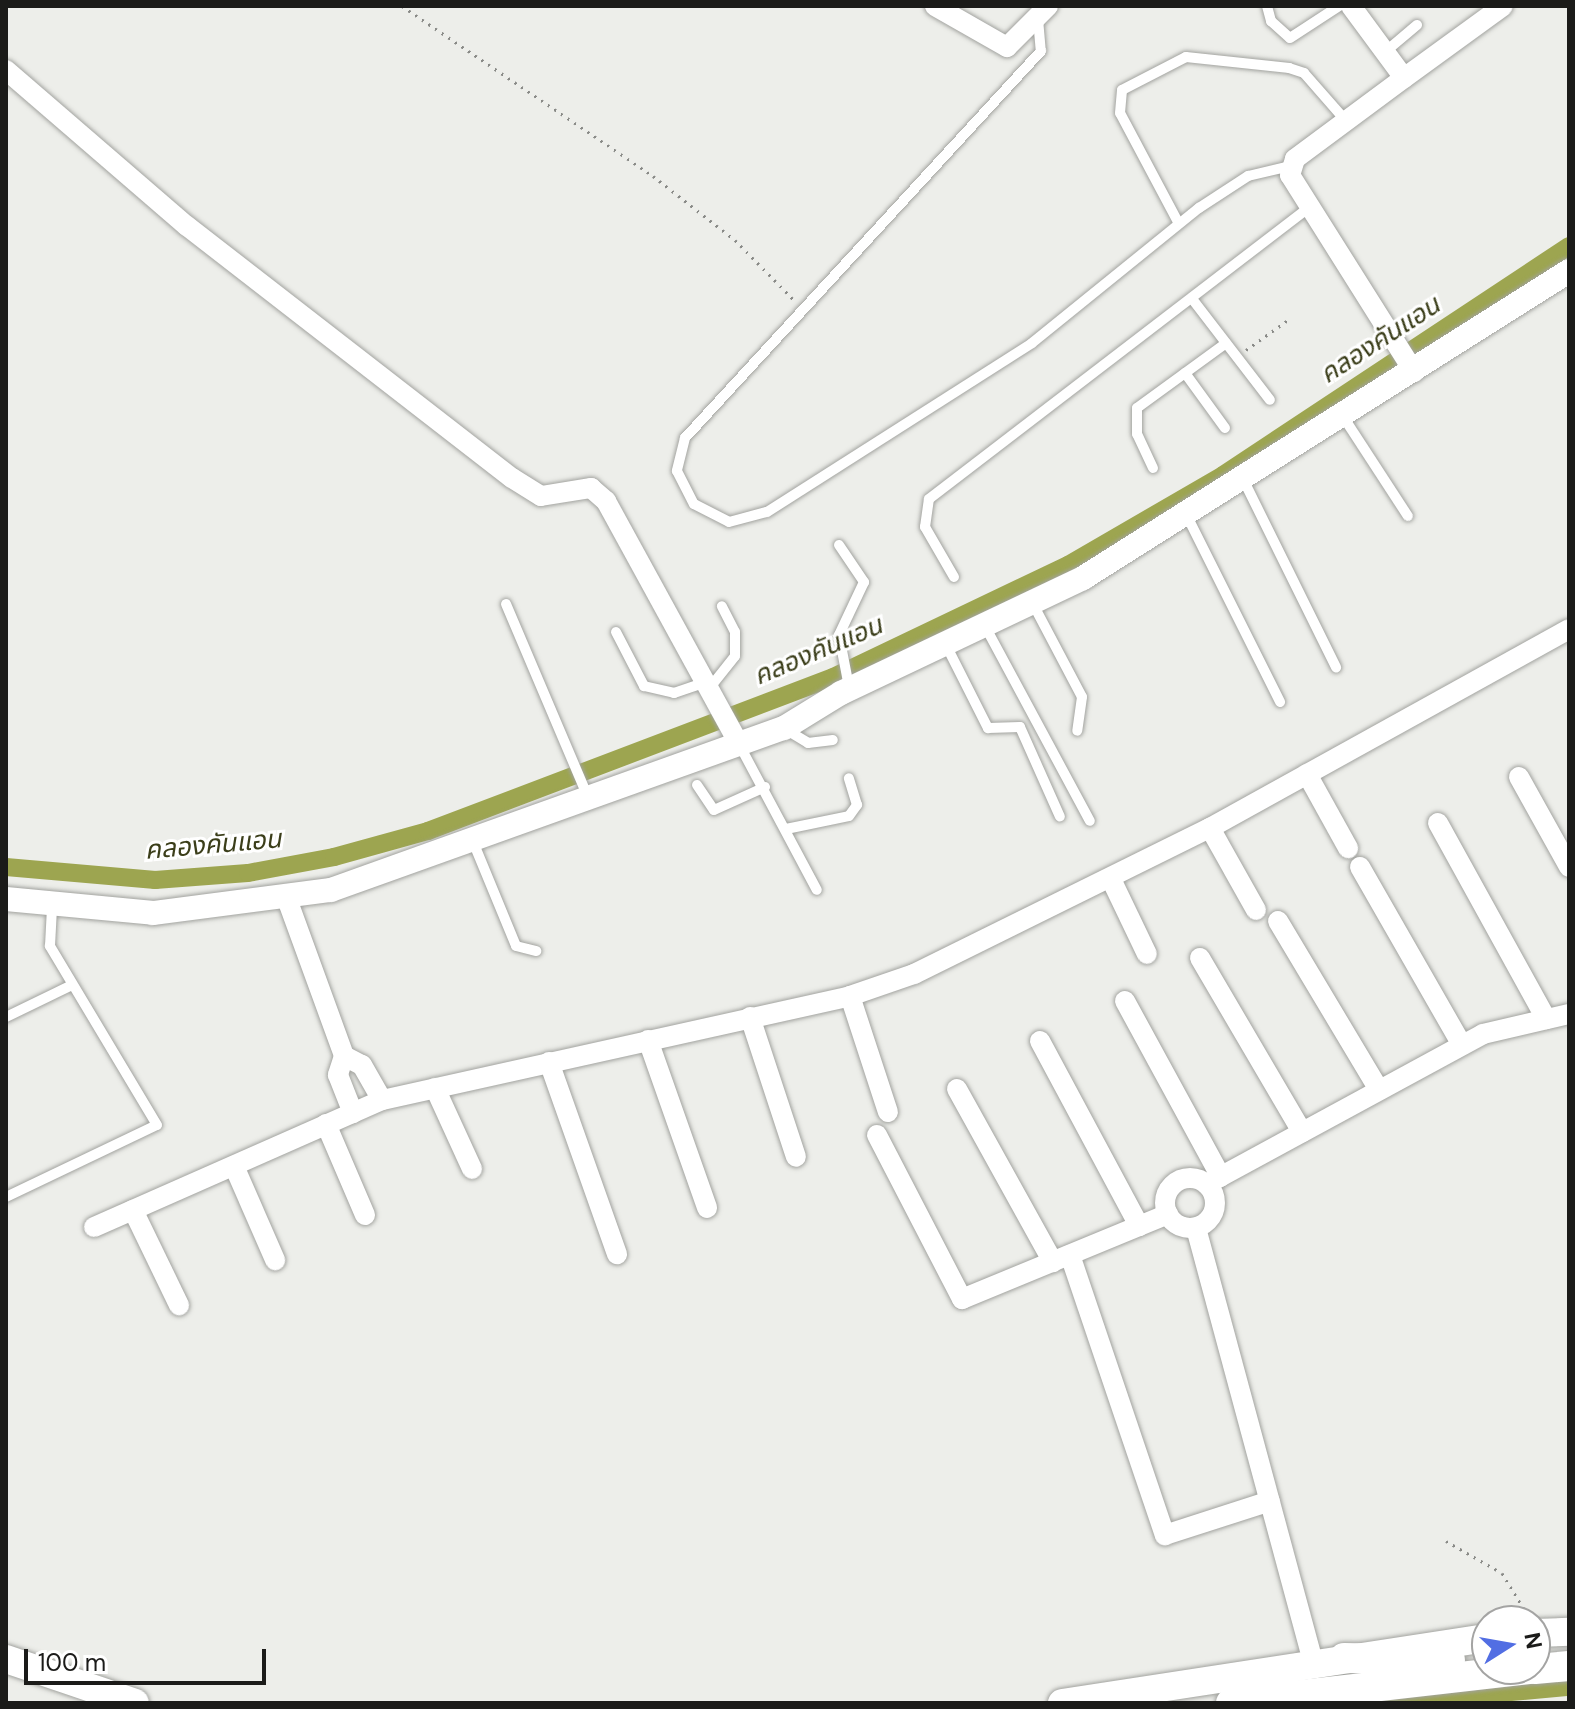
<!DOCTYPE html>
<html>
<head>
<meta charset="utf-8">
<style>
  body { margin:0 }
  #map { position:relative; width:1575px; height:1709px; overflow:hidden; background:#edeeea; font-family:"DM Sans","Noto Sans Thai",sans-serif }
  div>[style] { position:absolute }
  .canal>* { height:18px; margin:-9px; padding:0 9px; transform-origin:9px; border-radius:9px; background:#9da550 }
  .path>* { height:3px; margin-top:-1.5px; transform-origin:0; background:repeating-linear-gradient(90deg,#898a87 0 2px,transparent 0 8px) }
  .roads { filter:drop-shadow(0 0 2px #a2a39f) drop-shadow(0 0 2px #a2a39f) }
  .service>* { height:10px; margin:-5px; padding:0 5px; transform-origin:5px; border-radius:5px; background:#fff }
  .minor>* { height:20px; margin:-10px; padding:0 10px; transform-origin:10px; border-radius:10px; background:#fff }
  .minor>.ring { margin:-10px; padding:0; box-sizing:content-box; background:none; border:20px solid #fff; border-radius:50% }
  .tertiary>* { height:24px; margin:-12px; padding:0 12px; transform-origin:12px; border-radius:12px; background:#fff }
  .secondary>* { height:28px; margin:-14px; padding:0 14px; transform-origin:14px; border-radius:14px; background:#fff }
  .primary>* { height:30px; margin:-15px; padding:0 15px; transform-origin:15px; border-radius:15px; background:#fff }
  span { translate:-50% -50%; white-space:nowrap; text-align:center; line-height:1.15; -webkit-text-stroke:6px #fff; paint-order:stroke }
  .water-label { font-size:26px; color:#3b3e1a; font-style:italic }
  .frame { position:absolute; inset:0; border:8px solid #1b1b19; pointer-events:none }
  .north { position:absolute; left:1471px; top:1605px; width:80px; height:80px; box-sizing:border-box; background:#fff; border:2px solid #a4a4a3; border-radius:50%; rotate:79deg; font-size:22px; font-weight:700; line-height:32px; text-align:center; color:#1b1b19 }
  .north::after { content:''; display:block; margin:auto; width:28px; height:36px; background:#526ee3; clip-path:polygon(50% 0,100% 100%,50% 72%,0 100%) }
  .scale { position:absolute; left:24px; top:1649px; width:242px; height:36px; box-sizing:border-box; border:4px solid #1b1b19; border-top:0; padding-left:10px; font-size:24px; line-height:28px; white-space:nowrap; color:#1b1b19; -webkit-text-stroke:6px #fff; paint-order:stroke }
</style>
</head>
<body>
<div id="map">
  <div class="canal">
    <i style="left:6px;top:867px;width:150px;rotate:5deg"></i>
    <i style="left:155px;top:880px;width:93px;rotate:-4.3deg"></i>
    <i style="left:248px;top:873px;width:87px;rotate:-10.5deg"></i>
    <i style="left:334px;top:857px;width:98px;rotate:-15.5deg"></i>
    <i style="left:428px;top:831px;width:433px;rotate:-20.8deg"></i>
    <i style="left:833px;top:677px;width:260px;rotate:-25.5deg"></i>
    <i style="left:1068px;top:565px;width:179px;rotate:-30.1deg"></i>
    <i style="left:1223px;top:475px;width:415px;rotate:-33.5deg"></i>
    <i style="left:1388px;top:1703px;width:182px;rotate:-5.1deg"></i>
  </div>
  <div class="path">
    <i style="left:402px;top:6px;width:303px;rotate:34.1deg"></i>
    <i style="left:653px;top:176px;width:104px;rotate:38deg"></i>
    <i style="left:735px;top:240px;width:86px;rotate:45.5deg"></i>
    <i style="left:1246px;top:350px;width:52px;rotate:-35.5deg"></i>
    <i style="left:1446px;top:1541px;width:64px;rotate:29.7deg"></i>
    <i style="left:1502px;top:1573px;width:48px;rotate:58.6deg"></i>
  </div>
  <div class="roads">
    <div class="service">
      <i style="left:1267px;top:6px;width:16px;rotate:75deg"></i>
      <i style="left:1271px;top:21px;width:25px;rotate:42deg"></i>
      <i style="left:1290px;top:38px;width:59px;rotate:-33.1deg"></i>
      <i style="left:1038px;top:19px;width:32px;rotate:85deg"></i>
      <i style="left:1041px;top:51px;width:526px;rotate:132.61deg"></i>
      <i style="left:685px;top:438px;width:34px;rotate:104deg"></i>
      <i style="left:677px;top:471px;width:37px;rotate:63deg"></i>
      <i style="left:694px;top:504px;width:39px;rotate:27deg"></i>
      <i style="left:729px;top:522px;width:39px;rotate:-15deg"></i>
      <i style="left:767px;top:512px;width:314px;rotate:-32.5deg"></i>
      <i style="left:1032px;top:343px;width:215px;rotate:-39deg"></i>
      <i style="left:1199px;top:208px;width:59px;rotate:-33.1deg"></i>
      <i style="left:1248px;top:176px;width:43px;rotate:-13.4deg"></i>
      <i style="left:1385px;top:52px;width:42px;rotate:-40.2deg"></i>
      <i style="left:1178px;top:222px;width:123px;rotate:-118deg"></i>
      <i style="left:1120px;top:113px;width:23px;rotate:-85deg"></i>
      <i style="left:1122px;top:90px;width:72px;rotate:-27.3deg"></i>
      <i style="left:1186px;top:57px;width:104px;rotate:6.1deg"></i>
      <i style="left:1289px;top:68px;width:16px;rotate:18deg"></i>
      <i style="left:1304px;top:73px;width:64px;rotate:48.8deg"></i>
      <i style="left:1193px;top:300px;width:126px;rotate:52.4deg"></i>
      <i style="left:1185px;top:373px;width:68px;rotate:54deg"></i>
      <i style="left:1344px;top:418px;width:117px;rotate:56.9deg"></i>
      <i style="left:1153px;top:468px;width:38px;rotate:-115deg"></i>
      <i style="left:1137px;top:434px;width:26px;rotate:-90deg"></i>
      <i style="left:1137px;top:408px;width:110px;rotate:-36.1deg"></i>
      <i style="left:1244px;top:481px;width:208px;rotate:63.7deg"></i>
      <i style="left:1187px;top:516px;width:208px;rotate:63.4deg"></i>
      <i style="left:839px;top:545px;width:45px;rotate:56deg"></i>
      <i style="left:864px;top:582px;width:59px;rotate:115.3deg"></i>
      <i style="left:839px;top:635px;width:53px;rotate:79.1deg"></i>
      <i style="left:954px;top:577px;width:58px;rotate:-120.1deg"></i>
      <i style="left:925px;top:527px;width:28px;rotate:-82deg"></i>
      <i style="left:929px;top:499px;width:478px;rotate:-37.5deg"></i>
      <i style="left:506px;top:604px;width:210px;rotate:67deg"></i>
      <i style="left:1033px;top:604px;width:105px;rotate:62.2deg"></i>
      <i style="left:1082px;top:697px;width:34px;rotate:98deg"></i>
      <i style="left:986px;top:628px;width:219px;rotate:61.7deg"></i>
      <i style="left:616px;top:632px;width:61px;rotate:62.6deg"></i>
      <i style="left:644px;top:686px;width:31px;rotate:13deg"></i>
      <i style="left:674px;top:693px;width:31px;rotate:-19deg"></i>
      <i style="left:947px;top:647px;width:91px;rotate:63.2deg"></i>
      <i style="left:988px;top:728px;width:32px;rotate:-2deg"></i>
      <i style="left:1020px;top:727px;width:98px;rotate:66deg"></i>
      <i style="left:708px;top:690px;width:43px;rotate:-51.5deg"></i>
      <i style="left:735px;top:656px;width:24px;rotate:-90deg"></i>
      <i style="left:735px;top:632px;width:29px;rotate:-117deg"></i>
      <i style="left:785px;top:729px;width:27px;rotate:31deg"></i>
      <i style="left:808px;top:743px;width:25px;rotate:-7deg"></i>
      <i style="left:740px;top:746px;width:163px;rotate:61.9deg"></i>
      <i style="left:697px;top:785px;width:30px;rotate:56deg"></i>
      <i style="left:714px;top:810px;width:56px;rotate:-24.3deg"></i>
      <i style="left:786px;top:829px;width:64px;rotate:-11.7deg"></i>
      <i style="left:849px;top:816px;width:14px;rotate:-54deg"></i>
      <i style="left:857px;top:805px;width:28px;rotate:-107deg"></i>
      <i style="left:474px;top:844px;width:110px;rotate:67.6deg"></i>
      <i style="left:516px;top:946px;width:21px;rotate:14deg"></i>
      <i style="left:6px;top:1017px;width:73px;rotate:-25.9deg"></i>
      <i style="left:6px;top:1197px;width:167px;rotate:-25.5deg"></i>
      <i style="left:157px;top:1125px;width:209px;rotate:-120.9deg"></i>
      <i style="left:50px;top:946px;width:39px;rotate:-87deg"></i>
    </div>
    <div class="minor">
      <i style="left:935px;top:6px;width:83px;rotate:29.7deg"></i>
      <i style="left:1007px;top:47px;width:58px;rotate:-45deg"></i>
      <i style="left:1351px;top:6px;width:89px;rotate:53.6deg"></i>
      <i style="left:1404px;top:78px;width:136px;rotate:143.4deg"></i>
      <i style="left:1295px;top:159px;width:17px;rotate:107deg"></i>
      <i style="left:1290px;top:175px;width:233px;rotate:57.8deg"></i>
      <i style="left:6px;top:70px;width:239px;rotate:40.8deg"></i>
      <i style="left:187px;top:226px;width:411px;rotate:37.8deg"></i>
      <i style="left:512px;top:478px;width:34px;rotate:32deg"></i>
      <i style="left:541px;top:496px;width:51px;rotate:-9.1deg"></i>
      <i style="left:591px;top:488px;width:20px;rotate:41deg"></i>
      <i style="left:606px;top:501px;width:277px;rotate:61.3deg"></i>
      <i style="left:1404px;top:78px;width:122px;rotate:-36deg"></i>
      <i style="left:1307px;top:774px;width:85px;rotate:61deg"></i>
      <i style="left:1519px;top:777px;width:103px;rotate:60.9deg"></i>
      <i style="left:1438px;top:823px;width:224px;rotate:61.1deg"></i>
      <i style="left:1210px;top:828px;width:94px;rotate:60.7deg"></i>
      <i style="left:1360px;top:867px;width:205px;rotate:60.2deg"></i>
      <i style="left:1111px;top:879px;width:83px;rotate:64.4deg"></i>
      <i style="left:287px;top:899px;width:167px;rotate:70deg"></i>
      <i style="left:344px;top:1056px;width:20px;rotate:27deg"></i>
      <i style="left:362px;top:1065px;width:40px;rotate:60.3deg"></i>
      <i style="left:1278px;top:921px;width:197px;rotate:59.1deg"></i>
      <i style="left:1200px;top:958px;width:202px;rotate:59.6deg"></i>
      <i style="left:850px;top:996px;width:122px;rotate:71.9deg"></i>
      <i style="left:1125px;top:1001px;width:200px;rotate:61.4deg"></i>
      <i style="left:750px;top:1017px;width:147px;rotate:71.8deg"></i>
      <i style="left:648px;top:1040px;width:178px;rotate:70.6deg"></i>
      <i style="left:1040px;top:1041px;width:210px;rotate:61.8deg"></i>
      <i style="left:344px;top:1056px;width:20px;rotate:108deg"></i>
      <i style="left:338px;top:1075px;width:41px;rotate:68.5deg"></i>
      <i style="left:549px;top:1062px;width:204px;rotate:70.5deg"></i>
      <i style="left:435px;top:1088px;width:89px;rotate:65.4deg"></i>
      <i style="left:957px;top:1089px;width:198px;rotate:61deg"></i>
      <i style="left:326px;top:1124px;width:99px;rotate:66.8deg"></i>
      <i style="left:877px;top:1135px;width:185px;rotate:62.6deg"></i>
      <i style="left:962px;top:1299px;width:223px;rotate:-22.4deg"></i>
      <i style="left:234px;top:1166px;width:103px;rotate:66.4deg"></i>
      <i class="ring" style="left:1165px;top:1178px;width:30px;height:30px"></i>
      <i style="left:1207px;top:1184px;width:314px;rotate:-28.5deg"></i>
      <i style="left:1483px;top:1034px;width:88px;rotate:-13.1deg"></i>
      <i style="left:133px;top:1210px;width:106px;rotate:64.2deg"></i>
      <i style="left:94px;top:1227px;width:315px;rotate:-23.8deg"></i>
      <i style="left:382px;top:1100px;width:479px;rotate:-12.5deg"></i>
      <i style="left:850px;top:996px;width:68px;rotate:-19deg"></i>
      <i style="left:914px;top:974px;width:330px;rotate:-26.3deg"></i>
      <i style="left:1210px;top:828px;width:410px;rotate:-29deg"></i>
      <i style="left:1196px;top:1228px;width:449px;rotate:74.9deg"></i>
      <i style="left:1070px;top:1255px;width:296px;rotate:71.3deg"></i>
      <i style="left:1165px;top:1535px;width:110px;rotate:-17.9deg"></i>
    </div>
    <div class="tertiary">
      <i style="left:6px;top:899px;width:148px;rotate:5.4deg"></i>
      <i style="left:153px;top:913px;width:179px;rotate:-7.4deg"></i>
      <i style="left:331px;top:890px;width:481px;rotate:-19.7deg"></i>
      <i style="left:784px;top:728px;width:67px;rotate:-31.6deg"></i>
      <i style="left:841px;top:693px;width:268px;rotate:-25.4deg"></i>
      <i style="left:1083px;top:578px;width:575px;rotate:-32.28deg"></i>
    </div>
    <div class="secondary">
      <i style="left:1535px;top:1633px;width:34px;rotate:-2deg"></i>
      <i style="left:6px;top:1659px;width:136px;rotate:18.8deg"></i>
      <i style="left:1062px;top:1703px;width:430px;rotate:-8.7deg"></i>
    </div>
    <div class="primary">
      <i style="left:1344px;top:1658px;width:106px;rotate:1.1deg"></i>
      <i style="left:1535px;top:1669px;width:34px;rotate:-5deg"></i>
      <i style="left:1231px;top:1703px;width:302px;rotate:-6.5deg"></i>
    </div>
  </div>
  <div class="water-label">
    <span style="left:1380px;top:340px;rotate:-33deg">คลองคันแอน</span>
    <span style="left:818px;top:651px;rotate:-23deg">คลองคันแอน</span>
    <span style="left:213px;top:845px;rotate:-5deg">คลองคันแอน</span>
  </div>
  <div class="frame"></div>
  <div class="north">N</div>
  <div class="scale">100 m</div>
</div>
</body>
</html>
